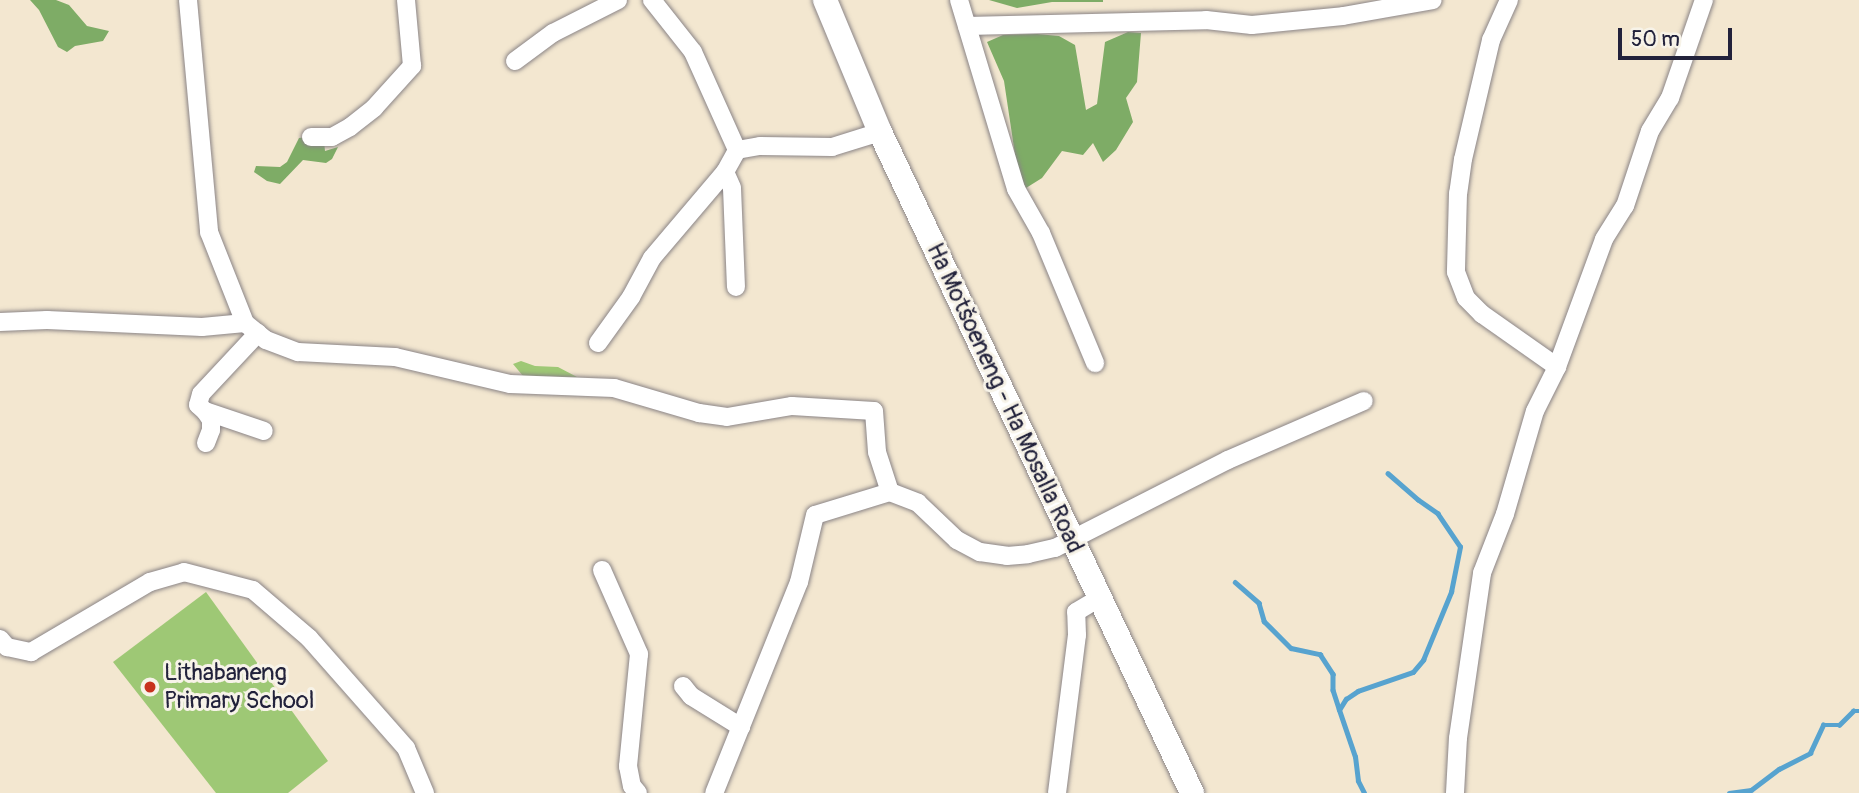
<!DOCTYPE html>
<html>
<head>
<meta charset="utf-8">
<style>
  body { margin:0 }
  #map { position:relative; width:1859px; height:793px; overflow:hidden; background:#f3e7d0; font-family:Pangolin,sans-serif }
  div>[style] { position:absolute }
  .green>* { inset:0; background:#9ec875 }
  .forest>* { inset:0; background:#7eac66 }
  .stream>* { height:4.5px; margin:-2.25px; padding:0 2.25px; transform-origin:2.25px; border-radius:2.25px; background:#57a3cf }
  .roads { filter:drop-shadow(0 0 2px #8a8486) drop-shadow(0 0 2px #8a8486) }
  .street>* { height:18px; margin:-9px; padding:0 9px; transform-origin:9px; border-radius:9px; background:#fff }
  .secondary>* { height:24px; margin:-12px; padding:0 12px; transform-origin:12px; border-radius:12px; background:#fff }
  .dots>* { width:19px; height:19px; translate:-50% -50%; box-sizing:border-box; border:4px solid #f7f3e8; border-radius:50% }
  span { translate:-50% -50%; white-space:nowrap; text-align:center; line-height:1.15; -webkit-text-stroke:6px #f7f3e8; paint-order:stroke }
  .street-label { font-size:24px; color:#22223b }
  .poi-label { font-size:24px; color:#22223b }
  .left { translate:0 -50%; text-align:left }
  .scale { position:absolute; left:1618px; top:28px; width:114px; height:32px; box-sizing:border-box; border:4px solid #22223b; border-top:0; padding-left:9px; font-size:21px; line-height:24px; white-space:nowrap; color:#22223b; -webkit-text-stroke:5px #f7f3e8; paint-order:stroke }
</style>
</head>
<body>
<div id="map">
  <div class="green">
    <i style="clip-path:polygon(521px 361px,535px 366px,558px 367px,577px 377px,523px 376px,513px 364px)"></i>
    <i style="clip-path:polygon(206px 592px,328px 761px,288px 793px,216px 793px,113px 662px)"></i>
  </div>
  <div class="forest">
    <i style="clip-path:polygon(30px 0,56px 0,69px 5px,87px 26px,109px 31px,103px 41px,75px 46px,67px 52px,58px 47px,39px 10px)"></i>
    <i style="clip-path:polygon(989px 0,1103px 0,1103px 2px,1052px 2px,1017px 8px)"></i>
    <i style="clip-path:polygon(1128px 32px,1141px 33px,1137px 82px,1126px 98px,1133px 122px,1116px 150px,1103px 162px,1093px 143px,1083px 155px,1062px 151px,1042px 178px,1026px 188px,1017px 168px,1004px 81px,987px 42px,1003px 35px,1037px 34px,1059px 36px,1075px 45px,1086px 110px,1097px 104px,1105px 42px)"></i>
    <i style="clip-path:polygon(307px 137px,324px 141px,325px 151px,338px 147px,332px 159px,326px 163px,303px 160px,280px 184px,267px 181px,254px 172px,256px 166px,280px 167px,287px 162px,299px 138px)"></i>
  </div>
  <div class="stream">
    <i style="left:1235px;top:582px;width:32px;rotate:41deg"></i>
    <i style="left:1259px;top:603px;width:19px;rotate:74deg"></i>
    <i style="left:1264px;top:621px;width:38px;rotate:45deg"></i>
    <i style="left:1291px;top:648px;width:30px;rotate:12deg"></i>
    <i style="left:1320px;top:654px;width:24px;rotate:57deg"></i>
    <i style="left:1333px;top:674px;width:16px;rotate:90deg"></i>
    <i style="left:1333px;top:690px;width:20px;rotate:72deg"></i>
    <i style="left:1364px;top:793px;width:13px;rotate:-117deg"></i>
    <i style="left:1358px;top:781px;width:24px;rotate:-97deg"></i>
    <i style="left:1355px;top:757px;width:50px;rotate:-108.8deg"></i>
    <i style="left:1339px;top:710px;width:13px;rotate:-58deg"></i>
    <i style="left:1346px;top:699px;width:14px;rotate:-34deg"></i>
    <i style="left:1358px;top:691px;width:58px;rotate:-19.1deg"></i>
    <i style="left:1413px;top:672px;width:16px;rotate:-50deg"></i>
    <i style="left:1423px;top:660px;width:74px;rotate:-67.6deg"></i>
    <i style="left:1451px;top:592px;width:46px;rotate:-78.7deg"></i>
    <i style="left:1460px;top:547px;width:40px;rotate:-124deg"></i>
    <i style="left:1438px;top:514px;width:24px;rotate:-145deg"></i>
    <i style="left:1418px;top:500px;width:40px;rotate:-139deg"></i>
    <i style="left:1729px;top:793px;width:22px;rotate:-8deg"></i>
    <i style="left:1751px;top:790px;width:35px;rotate:-37deg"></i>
    <i style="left:1779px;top:769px;width:35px;rotate:-27deg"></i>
    <i style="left:1810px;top:753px;width:31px;rotate:-65deg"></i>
    <i style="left:1823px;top:725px;width:16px"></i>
    <i style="left:1839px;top:725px;width:20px;rotate:-45deg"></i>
    <i style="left:1853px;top:711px;width:6px"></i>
  </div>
  <div class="roads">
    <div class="street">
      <i style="left:188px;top:0;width:233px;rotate:84.8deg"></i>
      <i style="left:209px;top:232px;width:98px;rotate:68.4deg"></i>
      <i style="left:245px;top:323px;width:27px;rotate:39deg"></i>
      <i style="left:266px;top:340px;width:34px;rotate:21deg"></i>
      <i style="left:298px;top:352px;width:97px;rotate:3deg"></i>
      <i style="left:395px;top:357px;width:118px;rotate:13.2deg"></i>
      <i style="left:510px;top:384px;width:104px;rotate:2.2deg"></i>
      <i style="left:614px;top:388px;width:89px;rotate:16.4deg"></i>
      <i style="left:699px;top:413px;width:28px;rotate:8deg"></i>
      <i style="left:727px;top:417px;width:66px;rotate:-9.6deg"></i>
      <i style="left:792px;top:406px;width:82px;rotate:3.5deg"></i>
      <i style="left:874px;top:411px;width:41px;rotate:85.8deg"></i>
      <i style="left:877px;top:452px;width:42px;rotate:72deg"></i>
      <i style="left:890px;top:492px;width:78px;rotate:163deg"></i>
      <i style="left:815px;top:515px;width:69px;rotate:103.4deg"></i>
      <i style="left:799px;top:582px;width:227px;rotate:111.9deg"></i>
      <i style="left:652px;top:0;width:66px;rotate:51.7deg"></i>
      <i style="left:693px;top:52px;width:107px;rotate:65.8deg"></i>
      <i style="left:959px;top:0;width:197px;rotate:73.2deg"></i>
      <i style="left:1016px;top:189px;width:51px;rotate:60.4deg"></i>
      <i style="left:1041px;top:233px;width:141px;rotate:67.4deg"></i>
      <i style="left:1509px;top:0;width:44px;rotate:114.2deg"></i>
      <i style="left:1491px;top:40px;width:122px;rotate:103.2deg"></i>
      <i style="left:1463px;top:159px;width:34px;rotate:98deg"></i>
      <i style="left:1458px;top:193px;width:79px;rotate:91.5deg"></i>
      <i style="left:1456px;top:272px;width:28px;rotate:69deg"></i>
      <i style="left:1466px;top:298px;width:23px;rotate:45deg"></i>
      <i style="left:1482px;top:314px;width:92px;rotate:35.2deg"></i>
      <i style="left:967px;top:26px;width:239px;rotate:-1.4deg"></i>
      <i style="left:1206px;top:20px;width:46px;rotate:6.2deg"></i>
      <i style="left:1252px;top:25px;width:91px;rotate:-5.6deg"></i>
      <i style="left:1343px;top:16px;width:91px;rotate:-10.1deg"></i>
      <i style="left:515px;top:61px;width:47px;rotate:-36.4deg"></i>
      <i style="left:553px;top:33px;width:73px;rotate:-26.9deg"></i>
      <i style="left:311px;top:137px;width:21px"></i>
      <i style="left:332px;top:137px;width:21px;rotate:-29deg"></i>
      <i style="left:350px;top:127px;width:31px;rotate:-38deg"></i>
      <i style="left:374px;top:108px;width:57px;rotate:-47.9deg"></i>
      <i style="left:412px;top:66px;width:66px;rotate:-95.2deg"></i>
      <i style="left:725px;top:172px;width:17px;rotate:66deg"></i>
      <i style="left:732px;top:188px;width:99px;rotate:87.7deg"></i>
      <i style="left:0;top:322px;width:47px;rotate:-2.4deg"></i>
      <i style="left:47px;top:320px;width:155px;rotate:2.6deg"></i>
      <i style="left:202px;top:327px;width:43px;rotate:-5.3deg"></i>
      <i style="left:258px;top:333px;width:83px;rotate:133.1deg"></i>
      <i style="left:201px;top:394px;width:11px;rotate:105deg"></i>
      <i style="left:198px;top:405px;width:9px;rotate:41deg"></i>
      <i style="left:205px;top:411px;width:62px;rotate:18.7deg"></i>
      <i style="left:598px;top:343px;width:57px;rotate:-54.3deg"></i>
      <i style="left:631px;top:297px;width:44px;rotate:-61.7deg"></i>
      <i style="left:652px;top:258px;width:113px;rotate:-49.7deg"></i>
      <i style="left:725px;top:172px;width:25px;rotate:-61deg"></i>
      <i style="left:737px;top:150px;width:23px;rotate:-10deg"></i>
      <i style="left:760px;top:146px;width:72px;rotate:0.8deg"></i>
      <i style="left:832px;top:147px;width:50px;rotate:-17.4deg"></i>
      <i style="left:205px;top:411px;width:11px;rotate:56deg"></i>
      <i style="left:211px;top:420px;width:10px;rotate:90deg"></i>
      <i style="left:211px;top:430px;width:14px;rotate:111deg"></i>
      <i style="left:890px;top:492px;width:30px;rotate:21deg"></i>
      <i style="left:918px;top:503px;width:54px;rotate:43.5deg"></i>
      <i style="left:957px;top:540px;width:26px;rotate:28deg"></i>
      <i style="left:980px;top:552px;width:27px;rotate:8deg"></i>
      <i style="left:1007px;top:556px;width:21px;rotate:-5deg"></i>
      <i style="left:1028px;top:554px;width:28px;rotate:-13deg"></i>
      <i style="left:1055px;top:548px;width:194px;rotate:-27deg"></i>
      <i style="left:1228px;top:460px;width:148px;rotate:-23.5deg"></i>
      <i style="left:602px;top:570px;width:92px;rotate:66.2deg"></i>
      <i style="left:639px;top:654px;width:113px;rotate:95.6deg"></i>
      <i style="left:628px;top:766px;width:20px;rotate:79deg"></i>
      <i style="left:632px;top:786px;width:9px;rotate:49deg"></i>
      <i style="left:0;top:639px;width:11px;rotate:49deg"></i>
      <i style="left:7px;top:647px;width:25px;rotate:12deg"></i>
      <i style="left:31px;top:652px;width:138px;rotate:-30.5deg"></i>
      <i style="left:150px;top:582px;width:35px;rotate:-16deg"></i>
      <i style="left:184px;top:572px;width:71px;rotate:14.6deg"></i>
      <i style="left:253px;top:590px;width:74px;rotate:40.6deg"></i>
      <i style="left:309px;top:638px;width:147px;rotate:48.6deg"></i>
      <i style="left:406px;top:748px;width:49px;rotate:67.1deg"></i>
      <i style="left:683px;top:686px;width:13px;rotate:51deg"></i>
      <i style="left:691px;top:696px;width:59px;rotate:31.8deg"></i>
      <i style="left:1057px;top:793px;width:159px;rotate:-82.8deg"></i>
      <i style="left:1077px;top:635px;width:23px;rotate:-92deg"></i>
      <i style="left:1076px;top:612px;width:27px;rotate:-31deg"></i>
      <i style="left:1455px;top:793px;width:55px;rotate:-86.9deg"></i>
      <i style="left:1458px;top:738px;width:167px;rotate:-81.7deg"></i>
      <i style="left:1482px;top:573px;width:63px;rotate:-68.7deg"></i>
      <i style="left:1505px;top:514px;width:107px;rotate:-73.8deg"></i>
      <i style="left:1535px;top:411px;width:49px;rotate:-63.4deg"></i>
      <i style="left:1557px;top:367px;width:136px;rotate:-69.8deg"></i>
      <i style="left:1604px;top:239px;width:39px;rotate:-58deg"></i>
      <i style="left:1625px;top:206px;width:79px;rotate:-71.6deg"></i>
      <i style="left:1650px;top:131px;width:39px;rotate:-59deg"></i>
      <i style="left:1670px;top:98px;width:104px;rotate:-70.9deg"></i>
    </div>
    <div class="secondary">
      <i style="left:825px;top:0;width:143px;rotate:67.4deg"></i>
      <i style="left:880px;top:132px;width:731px;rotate:64.73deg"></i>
    </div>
  </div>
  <div class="dots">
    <i style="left:150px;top:687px;background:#c8321e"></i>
  </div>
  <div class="street-label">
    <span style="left:1005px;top:398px;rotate:65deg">Ha Motšoeneng - Ha Mosalla Road</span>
  </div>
  <div class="poi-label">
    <span class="left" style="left:164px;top:687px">Lithabaneng<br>Primary School</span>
  </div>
  <div class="scale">50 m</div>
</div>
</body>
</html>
